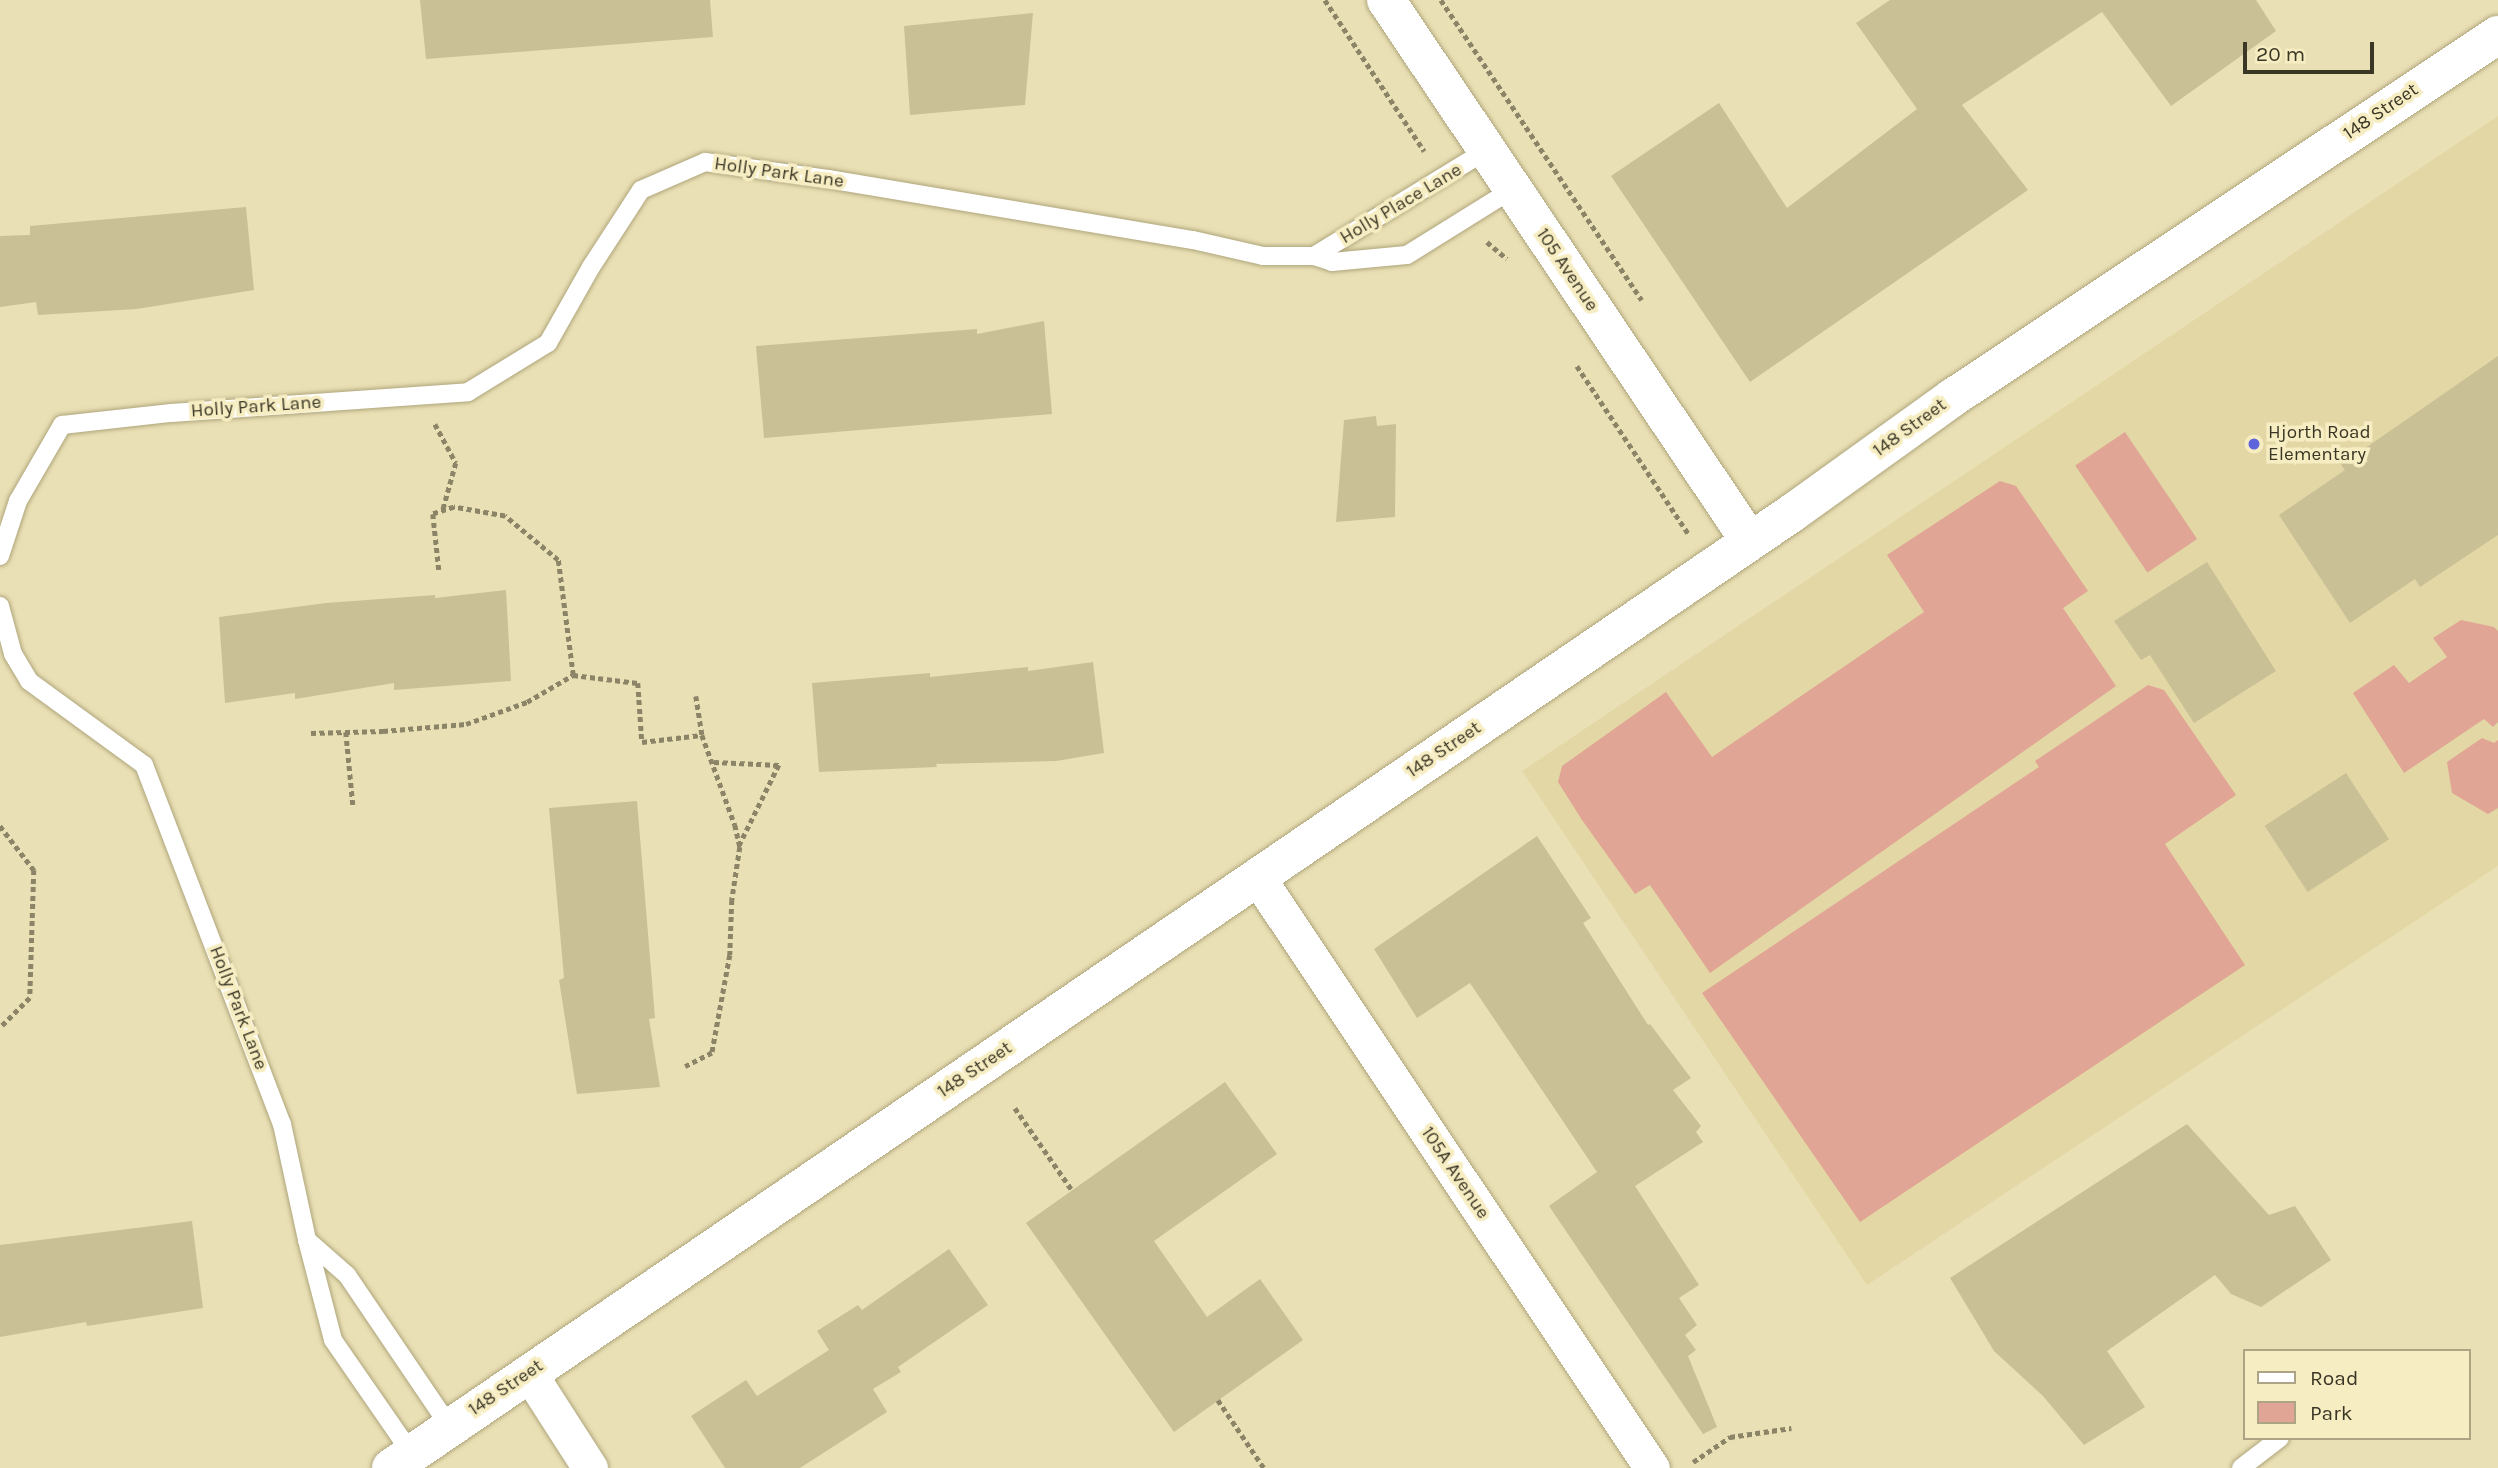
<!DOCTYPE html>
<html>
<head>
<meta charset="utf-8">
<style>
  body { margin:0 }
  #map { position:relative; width:2498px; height:1468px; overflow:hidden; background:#eae0b5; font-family:Karla,sans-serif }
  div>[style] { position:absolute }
  .built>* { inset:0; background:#e3d7a5 }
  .green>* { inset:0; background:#e0a594; transform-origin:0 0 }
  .building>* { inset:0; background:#c9c096; transform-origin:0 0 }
  .path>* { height:4.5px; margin-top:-2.25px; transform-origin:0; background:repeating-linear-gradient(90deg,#8b8467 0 5px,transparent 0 8.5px) }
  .roads { filter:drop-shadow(0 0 2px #afa57c) drop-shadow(0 0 2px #afa57c) }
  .service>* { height:18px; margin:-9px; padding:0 9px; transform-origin:9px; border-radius:9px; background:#fff }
  .minor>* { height:35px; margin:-17.5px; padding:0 17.5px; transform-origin:17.5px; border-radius:17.5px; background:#fff }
  .tertiary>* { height:38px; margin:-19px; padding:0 19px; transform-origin:19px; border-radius:19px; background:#fff }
  .secondary>* { height:38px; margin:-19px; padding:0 19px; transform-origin:19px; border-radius:19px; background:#fff }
  .dots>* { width:19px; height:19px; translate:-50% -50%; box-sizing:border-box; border:4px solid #f7edc2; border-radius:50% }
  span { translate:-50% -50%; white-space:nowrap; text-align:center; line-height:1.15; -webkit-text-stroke:7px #f7edc2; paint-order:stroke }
  .street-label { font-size:19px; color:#3b3726 }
  .poi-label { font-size:19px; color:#3b3726 }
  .left { translate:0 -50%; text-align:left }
  .legend { position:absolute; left:2243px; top:1349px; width:228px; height:91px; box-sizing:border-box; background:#f7edc2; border:2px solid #aca484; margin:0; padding:9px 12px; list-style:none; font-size:21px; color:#3b3726 }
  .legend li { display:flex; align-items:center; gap:14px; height:35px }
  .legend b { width:35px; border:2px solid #aca484 }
  .scale { position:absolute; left:2243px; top:42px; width:131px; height:32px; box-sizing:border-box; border:4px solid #3b3726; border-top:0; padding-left:9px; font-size:21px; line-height:24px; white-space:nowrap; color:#3b3726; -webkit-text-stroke:5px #f7edc2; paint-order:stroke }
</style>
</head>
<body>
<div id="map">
  <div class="built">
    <i style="clip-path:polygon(2498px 116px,2498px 866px,1867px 1285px,1522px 771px)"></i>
  </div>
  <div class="green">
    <i style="left:2125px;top:432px;width:129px;height:60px;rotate:56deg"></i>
    <i style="clip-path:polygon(2000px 481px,2016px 486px,2088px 591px,2063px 608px,2116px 686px,1710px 973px,1650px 885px,1635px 894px,1582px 820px,1558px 782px,1562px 766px,1666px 692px,1712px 757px,1924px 612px,1887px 555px)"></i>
    <i style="clip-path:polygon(2461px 620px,2494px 627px,2498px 631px,2498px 722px,2493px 727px,2484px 719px,2404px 773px,2353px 693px,2394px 665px,2409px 683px,2447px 657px,2433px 638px)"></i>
    <i style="clip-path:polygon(2148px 685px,2164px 690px,2236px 795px,2165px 844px,2245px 965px,1860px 1222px,1702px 993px,2039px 767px,2035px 761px)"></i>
    <i style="clip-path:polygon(2482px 738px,2494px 743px,2498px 740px,2498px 808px,2488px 814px,2452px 793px,2447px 762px)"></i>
  </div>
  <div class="building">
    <i style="clip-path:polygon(420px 0,710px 0,713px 37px,426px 59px)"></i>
    <i style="clip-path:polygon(1890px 0,2256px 0,2276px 31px,2171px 106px,2102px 12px,1962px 105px,2028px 190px,1750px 382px,1611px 176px,1719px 103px,1787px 208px,1917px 109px,1856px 23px)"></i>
    <i style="clip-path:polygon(1033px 13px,1025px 105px,910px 115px,904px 26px)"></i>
    <i style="clip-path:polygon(246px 207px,254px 290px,137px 309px,38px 315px,36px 302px,0 307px,0 236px,30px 235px,30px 226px)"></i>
    <i style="clip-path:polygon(1044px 321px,1052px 414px,764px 438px,756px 346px,977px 329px,977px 334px)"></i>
    <i style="clip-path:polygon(2498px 356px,2498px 535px,2420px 587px,2415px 579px,2350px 623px,2279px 515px,2345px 470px,2341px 465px)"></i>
    <i style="clip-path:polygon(1376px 416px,1377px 426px,1396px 424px,1395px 517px,1336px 522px,1344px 420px)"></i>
    <i style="clip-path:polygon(2207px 562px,2276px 671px,2194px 723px,2150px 655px,2141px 660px,2114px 621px)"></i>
    <i style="clip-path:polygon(506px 590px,511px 681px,394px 690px,394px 683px,295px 699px,295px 693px,225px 703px,219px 617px,326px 603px,435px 595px,435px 598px)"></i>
    <i style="clip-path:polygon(1093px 662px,1104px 753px,1056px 761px,936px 764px,937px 767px,819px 772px,812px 683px,930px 673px,930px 677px,1028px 667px,1028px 671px)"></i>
    <i style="left:2346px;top:773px;width:79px;height:97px;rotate:57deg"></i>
    <i style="clip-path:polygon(637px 801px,655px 1018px,649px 1019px,660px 1087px,577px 1094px,559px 980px,564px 978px,549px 808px)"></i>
    <i style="clip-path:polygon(1537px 836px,1591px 918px,1583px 923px,1648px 1025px,1650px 1024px,1691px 1078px,1673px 1090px,1701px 1126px,1696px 1132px,1703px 1142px,1635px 1186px,1699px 1285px,1679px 1298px,1697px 1325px,1685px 1335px,1696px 1350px,1688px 1356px,1717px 1427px,1703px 1434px,1549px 1206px,1597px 1172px,1470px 983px,1417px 1018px,1374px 949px)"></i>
    <i style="clip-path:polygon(1225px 1082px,1277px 1154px,1154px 1241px,1207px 1317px,1260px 1279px,1303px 1340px,1174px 1432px,1026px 1223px)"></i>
    <i style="clip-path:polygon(2187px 1124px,2269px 1215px,2295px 1206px,2331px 1260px,2261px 1307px,2231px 1294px,2215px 1275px,2107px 1351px,2145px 1407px,2084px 1445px,2043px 1396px,1994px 1351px,1950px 1278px)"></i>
    <i style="clip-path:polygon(192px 1221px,203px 1308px,87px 1326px,86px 1322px,0 1337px,0 1245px)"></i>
    <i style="clip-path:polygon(949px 1249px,988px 1305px,898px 1367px,901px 1372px,873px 1389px,887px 1412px,800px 1468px,725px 1468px,691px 1416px,746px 1380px,757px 1396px,829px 1350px,817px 1331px,858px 1305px,862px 1310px)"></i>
  </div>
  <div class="path">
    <i style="left:1325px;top:0;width:181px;rotate:56.7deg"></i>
    <i style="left:1441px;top:0;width:361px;rotate:56.2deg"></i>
    <i style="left:1487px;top:242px;width:26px;rotate:40deg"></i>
    <i style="left:1577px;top:366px;width:201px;rotate:56.4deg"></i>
    <i style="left:435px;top:424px;width:44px;rotate:61.7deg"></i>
    <i style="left:456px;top:463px;width:49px;rotate:105.5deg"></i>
    <i style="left:573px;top:675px;width:65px;rotate:7deg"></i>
    <i style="left:638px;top:683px;width:59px;rotate:86.1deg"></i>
    <i style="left:642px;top:742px;width:60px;rotate:-6.7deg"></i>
    <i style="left:702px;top:735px;width:96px;rotate:69.9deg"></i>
    <i style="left:735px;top:825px;width:23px;rotate:77deg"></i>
    <i style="left:740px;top:847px;width:54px;rotate:98.6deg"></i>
    <i style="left:732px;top:900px;width:55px;rotate:92.1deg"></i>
    <i style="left:730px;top:955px;width:100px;rotate:100.4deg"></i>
    <i style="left:712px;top:1053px;width:30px;rotate:153deg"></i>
    <i style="left:696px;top:696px;width:39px;rotate:81deg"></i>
    <i style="left:346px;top:732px;width:73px;rotate:84.5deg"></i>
    <i style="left:311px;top:733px;width:72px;rotate:-1.6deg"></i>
    <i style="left:383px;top:731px;width:83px;rotate:-4.8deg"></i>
    <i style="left:466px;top:724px;width:65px;rotate:-19.8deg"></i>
    <i style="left:527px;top:702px;width:53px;rotate:-30.4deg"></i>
    <i style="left:573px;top:675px;width:116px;rotate:-97.4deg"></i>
    <i style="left:558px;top:560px;width:69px;rotate:-140.3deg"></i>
    <i style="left:505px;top:516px;width:52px;rotate:-170deg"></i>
    <i style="left:454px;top:507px;width:22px;rotate:162deg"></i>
    <i style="left:433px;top:514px;width:56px;rotate:83.9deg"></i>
    <i style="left:714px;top:762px;width:65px;rotate:2.6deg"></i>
    <i style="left:779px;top:765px;width:88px;rotate:116.3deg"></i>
    <i style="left:0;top:826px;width:56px;rotate:52.3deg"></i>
    <i style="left:34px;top:870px;width:128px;rotate:91.8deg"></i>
    <i style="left:30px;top:998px;width:42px;rotate:135deg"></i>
    <i style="left:1015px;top:1108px;width:100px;rotate:55.2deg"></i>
    <i style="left:1218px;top:1400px;width:82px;rotate:55.9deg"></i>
    <i style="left:1693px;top:1462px;width:45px;rotate:-34deg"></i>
    <i style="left:1730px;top:1437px;width:62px;rotate:-8.4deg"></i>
  </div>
  <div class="roads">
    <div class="service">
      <i style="left:1314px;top:256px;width:203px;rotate:-31.5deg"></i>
      <i style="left:0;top:556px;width:58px;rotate:-71.9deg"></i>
      <i style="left:18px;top:501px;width:88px;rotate:-59.9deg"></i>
      <i style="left:62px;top:425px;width:110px;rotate:-6.3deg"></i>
      <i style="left:171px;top:413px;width:298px;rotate:-4deg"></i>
      <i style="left:468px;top:392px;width:94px;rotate:-31.5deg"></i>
      <i style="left:548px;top:343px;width:87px;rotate:-60.5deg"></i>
      <i style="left:591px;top:267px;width:92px;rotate:-57deg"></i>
      <i style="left:641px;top:190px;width:70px;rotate:-23.6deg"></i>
      <i style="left:705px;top:162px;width:124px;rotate:7.9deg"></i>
      <i style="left:828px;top:179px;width:370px;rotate:9.5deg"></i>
      <i style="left:1193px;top:240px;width:72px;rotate:12.9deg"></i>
      <i style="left:1263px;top:256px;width:51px"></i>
      <i style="left:1314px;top:256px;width:19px;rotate:18deg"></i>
      <i style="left:1332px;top:262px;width:75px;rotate:-5.3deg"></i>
      <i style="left:1407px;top:255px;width:125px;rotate:-31.9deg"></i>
      <i style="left:0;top:606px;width:50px;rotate:74.8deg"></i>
      <i style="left:13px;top:654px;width:31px;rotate:59deg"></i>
      <i style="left:29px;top:681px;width:142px;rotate:36.1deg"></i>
      <i style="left:144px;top:765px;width:385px;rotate:69deg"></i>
      <i style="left:282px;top:1124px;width:119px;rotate:77.8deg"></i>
      <i style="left:307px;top:1240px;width:103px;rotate:75.4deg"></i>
      <i style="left:333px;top:1340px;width:139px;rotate:55.3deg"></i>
      <i style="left:307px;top:1240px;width:53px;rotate:41.2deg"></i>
      <i style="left:347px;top:1275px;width:184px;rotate:55.9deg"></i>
      <i style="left:2241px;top:1468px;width:49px;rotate:-37.6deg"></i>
    </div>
    <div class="minor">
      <i style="left:1258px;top:878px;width:709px;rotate:56.27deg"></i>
      <i style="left:529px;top:1373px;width:113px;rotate:57.3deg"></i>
    </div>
    <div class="tertiary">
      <i style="left:1386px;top:0;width:651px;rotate:56.09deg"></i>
    </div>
    <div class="secondary">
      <i style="left:391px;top:1468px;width:1696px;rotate:-34.28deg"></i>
      <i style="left:1792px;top:513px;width:197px;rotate:-35.7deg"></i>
      <i style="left:1952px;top:398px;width:656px;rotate:-33.62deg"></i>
    </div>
  </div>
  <div class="dots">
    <i style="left:2254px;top:444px;background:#5d64dc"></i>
  </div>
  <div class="street-label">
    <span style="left:2381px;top:112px;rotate:-34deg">148 Street</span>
    <span style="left:779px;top:173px;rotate:8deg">Holly Park Lane</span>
    <span style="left:1401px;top:204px;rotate:-31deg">Holly Place Lane</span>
    <span style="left:1567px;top:270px;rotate:56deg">105 Avenue</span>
    <span style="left:256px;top:407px;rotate:-4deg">Holly Park Lane</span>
    <span style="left:1910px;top:428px;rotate:-36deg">148 Street</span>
    <span style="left:1444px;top:750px;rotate:-34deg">148 Street</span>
    <span style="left:238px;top:1008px;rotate:69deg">Holly Park Lane</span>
    <span style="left:975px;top:1070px;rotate:-34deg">148 Street</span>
    <span style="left:1455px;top:1173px;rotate:56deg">105A Avenue</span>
    <span style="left:506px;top:1388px;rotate:-34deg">148 Street</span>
  </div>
  <div class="poi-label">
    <span class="left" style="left:2268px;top:444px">Hjorth Road<br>Elementary</span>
  </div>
  <ul class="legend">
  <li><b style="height:9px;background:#fff"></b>Road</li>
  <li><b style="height:19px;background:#e0a594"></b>Park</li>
  </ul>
  <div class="scale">20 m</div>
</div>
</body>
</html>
